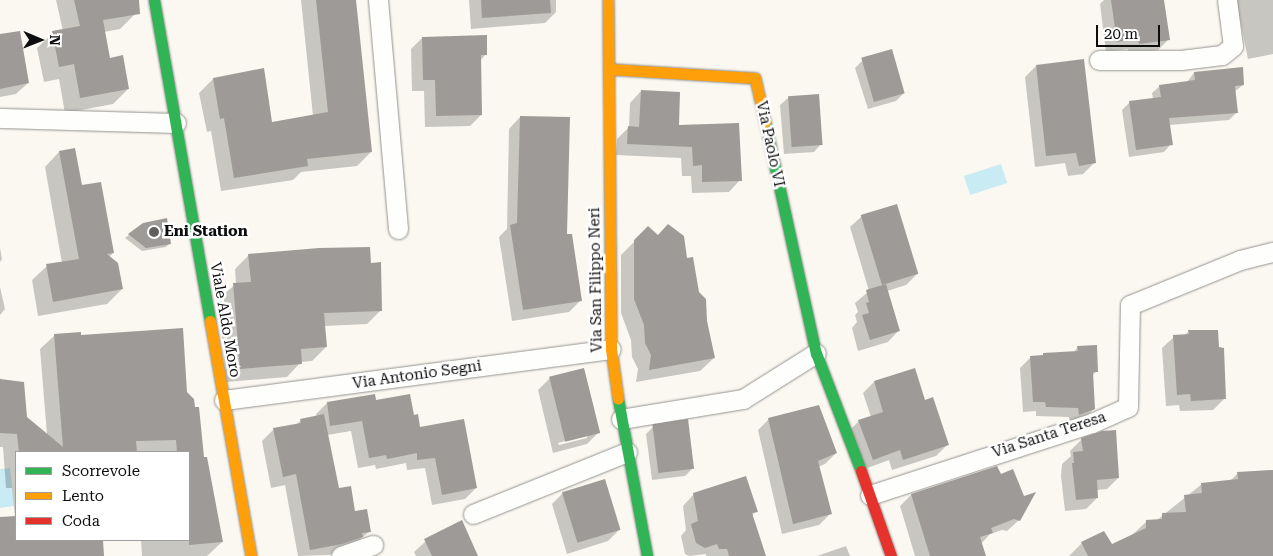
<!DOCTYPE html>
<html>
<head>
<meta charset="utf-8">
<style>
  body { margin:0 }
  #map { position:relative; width:1273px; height:556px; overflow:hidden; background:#fbf8f1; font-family:"Roboto Serif",serif }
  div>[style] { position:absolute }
  .water>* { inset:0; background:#c9ebf4; transform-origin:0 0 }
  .shadow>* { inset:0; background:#0003 }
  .building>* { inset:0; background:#9e9a97; transform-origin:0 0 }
  .roads { filter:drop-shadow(0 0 1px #949390) drop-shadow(0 0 1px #949390) }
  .street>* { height:19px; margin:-9.5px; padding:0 9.5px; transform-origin:9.5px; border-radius:9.5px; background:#fefefd }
  .fast>* { height:11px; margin:-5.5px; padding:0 5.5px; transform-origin:5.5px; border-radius:5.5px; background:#30b455 }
  .slow>* { height:11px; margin:-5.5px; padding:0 5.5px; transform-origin:5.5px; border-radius:5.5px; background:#ff9f0a }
  .jam>* { height:11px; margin:-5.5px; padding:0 5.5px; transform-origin:5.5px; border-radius:5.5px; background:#e5322d }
  .dots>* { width:14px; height:14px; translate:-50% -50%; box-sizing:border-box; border:2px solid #fff; border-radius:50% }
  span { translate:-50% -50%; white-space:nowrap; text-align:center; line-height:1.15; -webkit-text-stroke:5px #fff; paint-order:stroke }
  .street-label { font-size:15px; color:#0d0d0d }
  .poi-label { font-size:15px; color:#0d0d0d; font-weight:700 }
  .left { translate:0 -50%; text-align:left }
  .legend { position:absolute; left:15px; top:451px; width:175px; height:90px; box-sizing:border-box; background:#fff; border:1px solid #9e9e9e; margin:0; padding:6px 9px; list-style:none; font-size:15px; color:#0d0d0d }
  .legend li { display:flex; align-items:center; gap:10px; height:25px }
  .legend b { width:25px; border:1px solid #9e9e9e }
  .north { position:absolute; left:15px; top:15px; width:50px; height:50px; -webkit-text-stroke:4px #fff; paint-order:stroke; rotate:91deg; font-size:14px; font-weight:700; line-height:20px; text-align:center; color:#0d0d0d }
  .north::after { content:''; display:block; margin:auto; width:18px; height:22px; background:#0d0d0d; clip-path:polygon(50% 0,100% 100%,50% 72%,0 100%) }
  .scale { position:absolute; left:1096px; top:25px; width:64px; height:22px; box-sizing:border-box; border:2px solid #0d0d0d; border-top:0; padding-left:6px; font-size:15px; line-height:18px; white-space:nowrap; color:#0d0d0d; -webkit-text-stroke:4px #fff; paint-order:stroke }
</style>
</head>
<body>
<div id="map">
  <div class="water">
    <i style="left:1001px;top:164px;width:20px;height:39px;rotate:72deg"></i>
    <i style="clip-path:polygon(10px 468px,14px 506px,0 508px,0 469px)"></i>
  </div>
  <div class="shadow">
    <i style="clip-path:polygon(56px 0,133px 0,135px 14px,120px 29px,104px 32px,109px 59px,128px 89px,113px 104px,65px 113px,59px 79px,44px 82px,37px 48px,53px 33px,63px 31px)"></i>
    <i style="clip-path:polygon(301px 0,355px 0,371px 152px,357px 166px,301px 172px,293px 180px,221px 191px,211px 131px,207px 132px,199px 93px,213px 79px,271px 123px,313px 116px)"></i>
    <i style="clip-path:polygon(469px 0,556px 0,556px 12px,545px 23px,471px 29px)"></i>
    <i style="clip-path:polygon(1104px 0,1163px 0,1169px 39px,1158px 50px,1128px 54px,1128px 49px,1106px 52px,1100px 4px)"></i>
    <i style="clip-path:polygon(1236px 0,1273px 0,1273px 54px,1248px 59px)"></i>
    <i style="clip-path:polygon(0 36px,28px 83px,16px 94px,0 97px)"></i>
    <i style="clip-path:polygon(422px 38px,486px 54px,480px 61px,481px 115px,470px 126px,425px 127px,424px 91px,412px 91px,411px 49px)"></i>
    <i style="clip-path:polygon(863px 60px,904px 93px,896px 101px,868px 109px,855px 68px)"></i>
    <i style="clip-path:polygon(1036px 66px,1094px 163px,1083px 174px,1068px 176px,1065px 163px,1035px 167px,1025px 77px)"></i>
    <i style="clip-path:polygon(1194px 73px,1243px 85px,1234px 92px,1236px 113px,1229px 120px,1169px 125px,1171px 144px,1164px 152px,1129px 157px,1122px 110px,1130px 102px,1153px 99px,1152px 93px,1160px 86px,1187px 82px)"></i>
    <i style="clip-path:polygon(641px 91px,677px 127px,740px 180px,729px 192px,692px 193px,691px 176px,682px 176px,681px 158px,616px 155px,617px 139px,629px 127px,630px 103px)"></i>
    <i style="clip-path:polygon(788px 98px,821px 144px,814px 152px,784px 154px,780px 105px)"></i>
    <i style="clip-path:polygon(520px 117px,566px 236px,580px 301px,569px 312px,512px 321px,499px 237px,507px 229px,509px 129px)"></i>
    <i style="clip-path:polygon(59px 152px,81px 187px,113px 253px,109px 257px,122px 289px,107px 304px,38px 316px,32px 280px,47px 266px,62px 263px,45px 167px)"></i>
    <i style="clip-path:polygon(862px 216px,917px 274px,906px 285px,887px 291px,899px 330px,888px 342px,858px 351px,852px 328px,857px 322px,855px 315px,858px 312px,855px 303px,869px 291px,850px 227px)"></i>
    <i style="clip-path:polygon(143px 224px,170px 243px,166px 247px,142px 251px,125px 238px)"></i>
    <i style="clip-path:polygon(648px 228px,686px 259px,706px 322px,714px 358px,700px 371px,636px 382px,638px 369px,632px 357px,631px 340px,621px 313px,621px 255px)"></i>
    <i style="clip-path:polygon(0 248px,2px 259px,0 262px)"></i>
    <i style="clip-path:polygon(249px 255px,370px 264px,381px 310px,367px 324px,324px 326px,326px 347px,312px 361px,301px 362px,287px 377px,226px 382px,219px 298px,236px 284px,235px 269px)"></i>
    <i style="clip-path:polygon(0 287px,5px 309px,0 315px)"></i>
    <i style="clip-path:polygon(1189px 331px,1225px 398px,1213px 410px,1180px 411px,1179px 405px,1166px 406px,1162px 348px,1174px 337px,1184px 336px)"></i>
    <i style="clip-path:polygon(55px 335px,79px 337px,186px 393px,222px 542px,207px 556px,142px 556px,141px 540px,189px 540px,189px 452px,16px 452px,16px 540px,101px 540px,103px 556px,0 556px,0 518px,15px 517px,12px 488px,6px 488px,3px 447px,0 447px,0 378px,26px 417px,47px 435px,40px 349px)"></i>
    <i style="clip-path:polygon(1078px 347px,1097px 371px,1092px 376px,1094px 409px,1083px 419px,1069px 424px,1069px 417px,1036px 416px,1036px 411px,1023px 412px,1020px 368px,1030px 358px,1073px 353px)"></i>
    <i style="clip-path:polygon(evenodd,583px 370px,598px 433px,587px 444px,553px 453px,538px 390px,549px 379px,583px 370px,587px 435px,587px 438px,559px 445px,558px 443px,587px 435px)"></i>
    <i style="clip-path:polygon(874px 382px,924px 402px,947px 445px,936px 456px,892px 470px,889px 460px,862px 470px,848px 432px,859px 421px,871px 417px,863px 393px)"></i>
    <i style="clip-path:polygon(374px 402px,413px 416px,419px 428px,476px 488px,465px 499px,432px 505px,425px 468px,407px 470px,406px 463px,376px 469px,375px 465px,358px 468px,351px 431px,327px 435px,338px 490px,370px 531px,351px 547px,329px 555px,298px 556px,285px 485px,271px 488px,262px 441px,274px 429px,295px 426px,301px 420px,317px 417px,316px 414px,327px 403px)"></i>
    <i style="clip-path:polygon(769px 419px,836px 453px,825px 464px,818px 467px,831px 513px,819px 525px,782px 534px,758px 430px)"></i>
    <i style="clip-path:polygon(654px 426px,693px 468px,685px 476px,652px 480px,646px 434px)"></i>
    <i style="clip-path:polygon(1082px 439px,1118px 478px,1107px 489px,1097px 490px,1097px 498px,1086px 509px,1065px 511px,1061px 476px,1062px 464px,1071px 456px,1070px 451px)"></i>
    <i style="clip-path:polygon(1273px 470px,1273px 554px,1266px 556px,1069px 556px,1082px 543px,1111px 546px,1131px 536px,1147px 521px,1157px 520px,1202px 484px,1230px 481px,1238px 473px)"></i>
    <i style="clip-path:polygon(1000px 476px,1019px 520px,1007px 531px,1002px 530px,990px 534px,981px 544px,985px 556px,915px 556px,900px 506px,911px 495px)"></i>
    <i style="clip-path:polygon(563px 493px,619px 530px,608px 541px,567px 554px,552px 504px)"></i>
    <i style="clip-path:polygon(694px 494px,756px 511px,752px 516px,757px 556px,706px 556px,706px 554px,689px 556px,685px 554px,681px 536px,686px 530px,683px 506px)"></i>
    <i style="clip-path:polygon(461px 522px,477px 556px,416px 556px,414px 552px,425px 542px)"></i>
    <i style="clip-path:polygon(846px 546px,850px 556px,817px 556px)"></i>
  </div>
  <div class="building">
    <i style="clip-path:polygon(74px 0,139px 0,140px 14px,103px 20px,110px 58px,123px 55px,129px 89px,80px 98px,74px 64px,59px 67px,52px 31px,80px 26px)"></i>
    <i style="clip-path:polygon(316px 0,356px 0,372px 152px,307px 159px,308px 166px,234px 178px,224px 118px,220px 119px,213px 78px,264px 68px,272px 122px,328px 112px)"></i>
    <i style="clip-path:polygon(481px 0,550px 0,551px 13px,482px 18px)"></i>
    <i style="clip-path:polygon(1111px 0,1164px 0,1170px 40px,1139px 44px,1138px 39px,1117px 42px)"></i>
    <i style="clip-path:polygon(20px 31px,29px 83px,0 89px,0 34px)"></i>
    <i style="clip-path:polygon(487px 35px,487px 55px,481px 55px,482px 115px,436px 116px,435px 80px,423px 80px,422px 37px)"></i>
    <i style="left:892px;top:49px;width:46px;height:32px;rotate:74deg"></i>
    <i style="clip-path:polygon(1084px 59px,1096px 163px,1079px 166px,1076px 153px,1046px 156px,1036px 65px)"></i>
    <i style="clip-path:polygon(1243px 67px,1244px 85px,1235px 86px,1238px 113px,1169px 118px,1173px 145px,1136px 150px,1129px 101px,1161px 97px,1159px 85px,1195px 80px,1194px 72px)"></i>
    <i style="clip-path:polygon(641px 90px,680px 92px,679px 125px,739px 123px,742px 181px,702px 182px,702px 165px,693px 166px,692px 147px,627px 144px,628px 126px,639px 127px)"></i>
    <i style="left:819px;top:94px;width:51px;height:31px;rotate:86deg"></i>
    <i style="clip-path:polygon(520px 116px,570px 117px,567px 234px,572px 234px,582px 301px,523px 310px,510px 225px,517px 223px)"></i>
    <i style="clip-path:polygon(75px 148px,82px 185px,101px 182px,114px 253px,107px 254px,118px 263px,123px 289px,53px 302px,46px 264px,79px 259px,59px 151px)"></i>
    <i style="left:897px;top:204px;width:73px;height:38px;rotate:73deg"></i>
    <i style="clip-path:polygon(167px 218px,171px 244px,146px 248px,128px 234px,143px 223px)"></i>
    <i style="clip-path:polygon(668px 224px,684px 236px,687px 258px,693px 257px,699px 292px,706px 299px,707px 321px,715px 358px,649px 370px,651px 355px,645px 343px,644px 325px,634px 299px,634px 240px,648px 226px,658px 235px)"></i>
    <i style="clip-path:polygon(370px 247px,371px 263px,381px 262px,382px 311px,324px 313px,327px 347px,301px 349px,302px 364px,240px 369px,233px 283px,251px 282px,248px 254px,319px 248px)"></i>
    <i style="clip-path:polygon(886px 284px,900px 331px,870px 340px,862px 315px,869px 313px,866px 303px,869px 302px,866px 290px)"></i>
    <i style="clip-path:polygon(183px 328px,187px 392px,194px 399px,195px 407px,199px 407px,204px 457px,207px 457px,223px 542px,189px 545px,189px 452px,177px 452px,176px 440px,136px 441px,137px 452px,19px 452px,17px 434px,0 433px,0 379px,24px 382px,27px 417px,63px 447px,54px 334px,81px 332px,81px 335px)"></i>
    <i style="clip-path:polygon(1188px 330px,1218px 330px,1219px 347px,1224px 348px,1226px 399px,1191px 401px,1190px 394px,1177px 395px,1173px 335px,1189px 334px)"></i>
    <i style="clip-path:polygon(1097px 345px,1098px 372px,1093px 372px,1095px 409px,1079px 415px,1078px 408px,1046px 407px,1045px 402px,1033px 402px,1030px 356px,1043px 355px,1043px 353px,1078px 351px,1077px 346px)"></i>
    <i style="left:584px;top:368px;width:67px;height:36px;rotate:76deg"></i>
    <i style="clip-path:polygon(915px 368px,925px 400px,933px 397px,949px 445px,903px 460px,900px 450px,873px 460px,858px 420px,883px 412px,874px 381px)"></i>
    <i style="clip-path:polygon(375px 394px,376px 400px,410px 394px,414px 415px,418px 414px,420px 427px,464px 419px,477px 488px,442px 495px,435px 458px,417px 460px,417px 453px,387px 459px,386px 455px,369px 458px,362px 421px,330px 426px,327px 402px)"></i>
    <i style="clip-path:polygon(819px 405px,837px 453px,818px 461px,832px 514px,793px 524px,768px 418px)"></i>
    <i style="clip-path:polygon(324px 414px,339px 488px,351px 486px,355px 511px,367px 509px,371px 532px,362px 533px,363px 537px,342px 544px,310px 550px,296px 474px,283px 477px,273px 428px,301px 423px,300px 419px)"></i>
    <i style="left:688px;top:419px;width:50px;height:36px;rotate:83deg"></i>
    <i style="clip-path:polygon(1116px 430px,1119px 478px,1097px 480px,1098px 498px,1076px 500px,1072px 463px,1074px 463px,1073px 452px,1083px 451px,1081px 438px,1102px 431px)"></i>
    <i style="clip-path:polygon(997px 466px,1001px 474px,1013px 469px,1024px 496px,1036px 492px,1020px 521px,1014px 519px,991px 528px,993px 533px,980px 537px,986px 556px,930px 556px,911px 494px)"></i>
    <i style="clip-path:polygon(1273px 470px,1273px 556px,1088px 556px,1081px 542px,1104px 531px,1112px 544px,1146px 528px,1146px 520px,1162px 519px,1162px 513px,1186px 512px,1184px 495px,1202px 493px,1201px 483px,1238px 479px,1237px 472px)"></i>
    <i style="clip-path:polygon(746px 476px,758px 512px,752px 513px,766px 556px,729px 556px,727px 549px,719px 549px,717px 544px,705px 548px,696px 543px,691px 524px,698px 521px,693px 493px)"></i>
    <i style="left:605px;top:479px;width:53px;height:45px;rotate:73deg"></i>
    <i style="clip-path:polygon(16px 516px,16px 540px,103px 540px,104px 556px,0 556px,0 517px)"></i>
    <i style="clip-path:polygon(462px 520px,478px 556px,432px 556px,424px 539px)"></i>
  </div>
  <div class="roads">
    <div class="street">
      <i style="left:378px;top:0;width:230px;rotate:85deg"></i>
      <i style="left:1099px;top:60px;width:82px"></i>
      <i style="left:1181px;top:60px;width:41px;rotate:-7deg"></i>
      <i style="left:1222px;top:55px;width:14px;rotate:-39deg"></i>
      <i style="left:1233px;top:46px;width:46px;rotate:-97.4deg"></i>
      <i style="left:0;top:118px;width:176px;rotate:1.6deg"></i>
      <i style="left:224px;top:400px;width:390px;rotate:-7.5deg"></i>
      <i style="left:621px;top:419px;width:124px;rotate:-9.3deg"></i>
      <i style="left:743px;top:399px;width:86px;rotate:-32.2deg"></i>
      <i style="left:870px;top:495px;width:233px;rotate:-18deg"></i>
      <i style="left:1092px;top:423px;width:39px;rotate:-24deg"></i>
      <i style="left:1128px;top:407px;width:102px;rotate:-88.9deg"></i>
      <i style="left:1130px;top:305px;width:119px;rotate:-22.2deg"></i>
      <i style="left:1240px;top:260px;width:34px;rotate:-14deg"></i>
      <i style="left:473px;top:514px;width:166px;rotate:-21.9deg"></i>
      <i style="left:341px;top:556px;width:34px;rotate:-19deg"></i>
    </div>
    <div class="fast">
      <i style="left:154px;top:0;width:326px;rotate:80.1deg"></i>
      <i style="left:765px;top:122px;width:237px;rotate:77.6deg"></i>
      <i style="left:816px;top:353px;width:126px;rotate:69.1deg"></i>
      <i style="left:618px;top:399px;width:160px;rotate:79.5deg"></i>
    </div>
    <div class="slow">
      <i style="left:608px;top:0;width:349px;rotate:89.5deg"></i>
      <i style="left:611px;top:349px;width:50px;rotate:82deg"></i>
      <i style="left:609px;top:69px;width:146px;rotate:3.5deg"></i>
      <i style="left:755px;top:78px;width:45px;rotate:77.2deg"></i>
      <i style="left:210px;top:321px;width:239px;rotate:80.1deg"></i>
    </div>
    <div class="jam">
      <i style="left:861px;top:471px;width:90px;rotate:70.6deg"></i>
    </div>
  </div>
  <div class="dots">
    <i style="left:154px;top:232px;background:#605f5d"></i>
  </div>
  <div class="street-label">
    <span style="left:770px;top:144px;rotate:78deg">Via Paolo VI</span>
    <span style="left:596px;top:280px;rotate:-91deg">Via San Filippo Neri</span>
    <span style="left:225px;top:320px;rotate:80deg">Viale Aldo Moro</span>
    <span style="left:417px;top:375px;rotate:-8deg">Via Antonio Segni</span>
    <span style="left:1049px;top:435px;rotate:-18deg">Via Santa Teresa</span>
  </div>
  <div class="poi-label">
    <span class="left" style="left:164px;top:232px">Eni Station</span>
  </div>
  <ul class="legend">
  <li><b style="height:6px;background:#30b455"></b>Scorrevole</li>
  <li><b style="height:6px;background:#ff9f0a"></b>Lento</li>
  <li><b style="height:6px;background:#e5322d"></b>Coda</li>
  </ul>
  <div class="north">N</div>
  <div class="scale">20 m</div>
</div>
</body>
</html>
